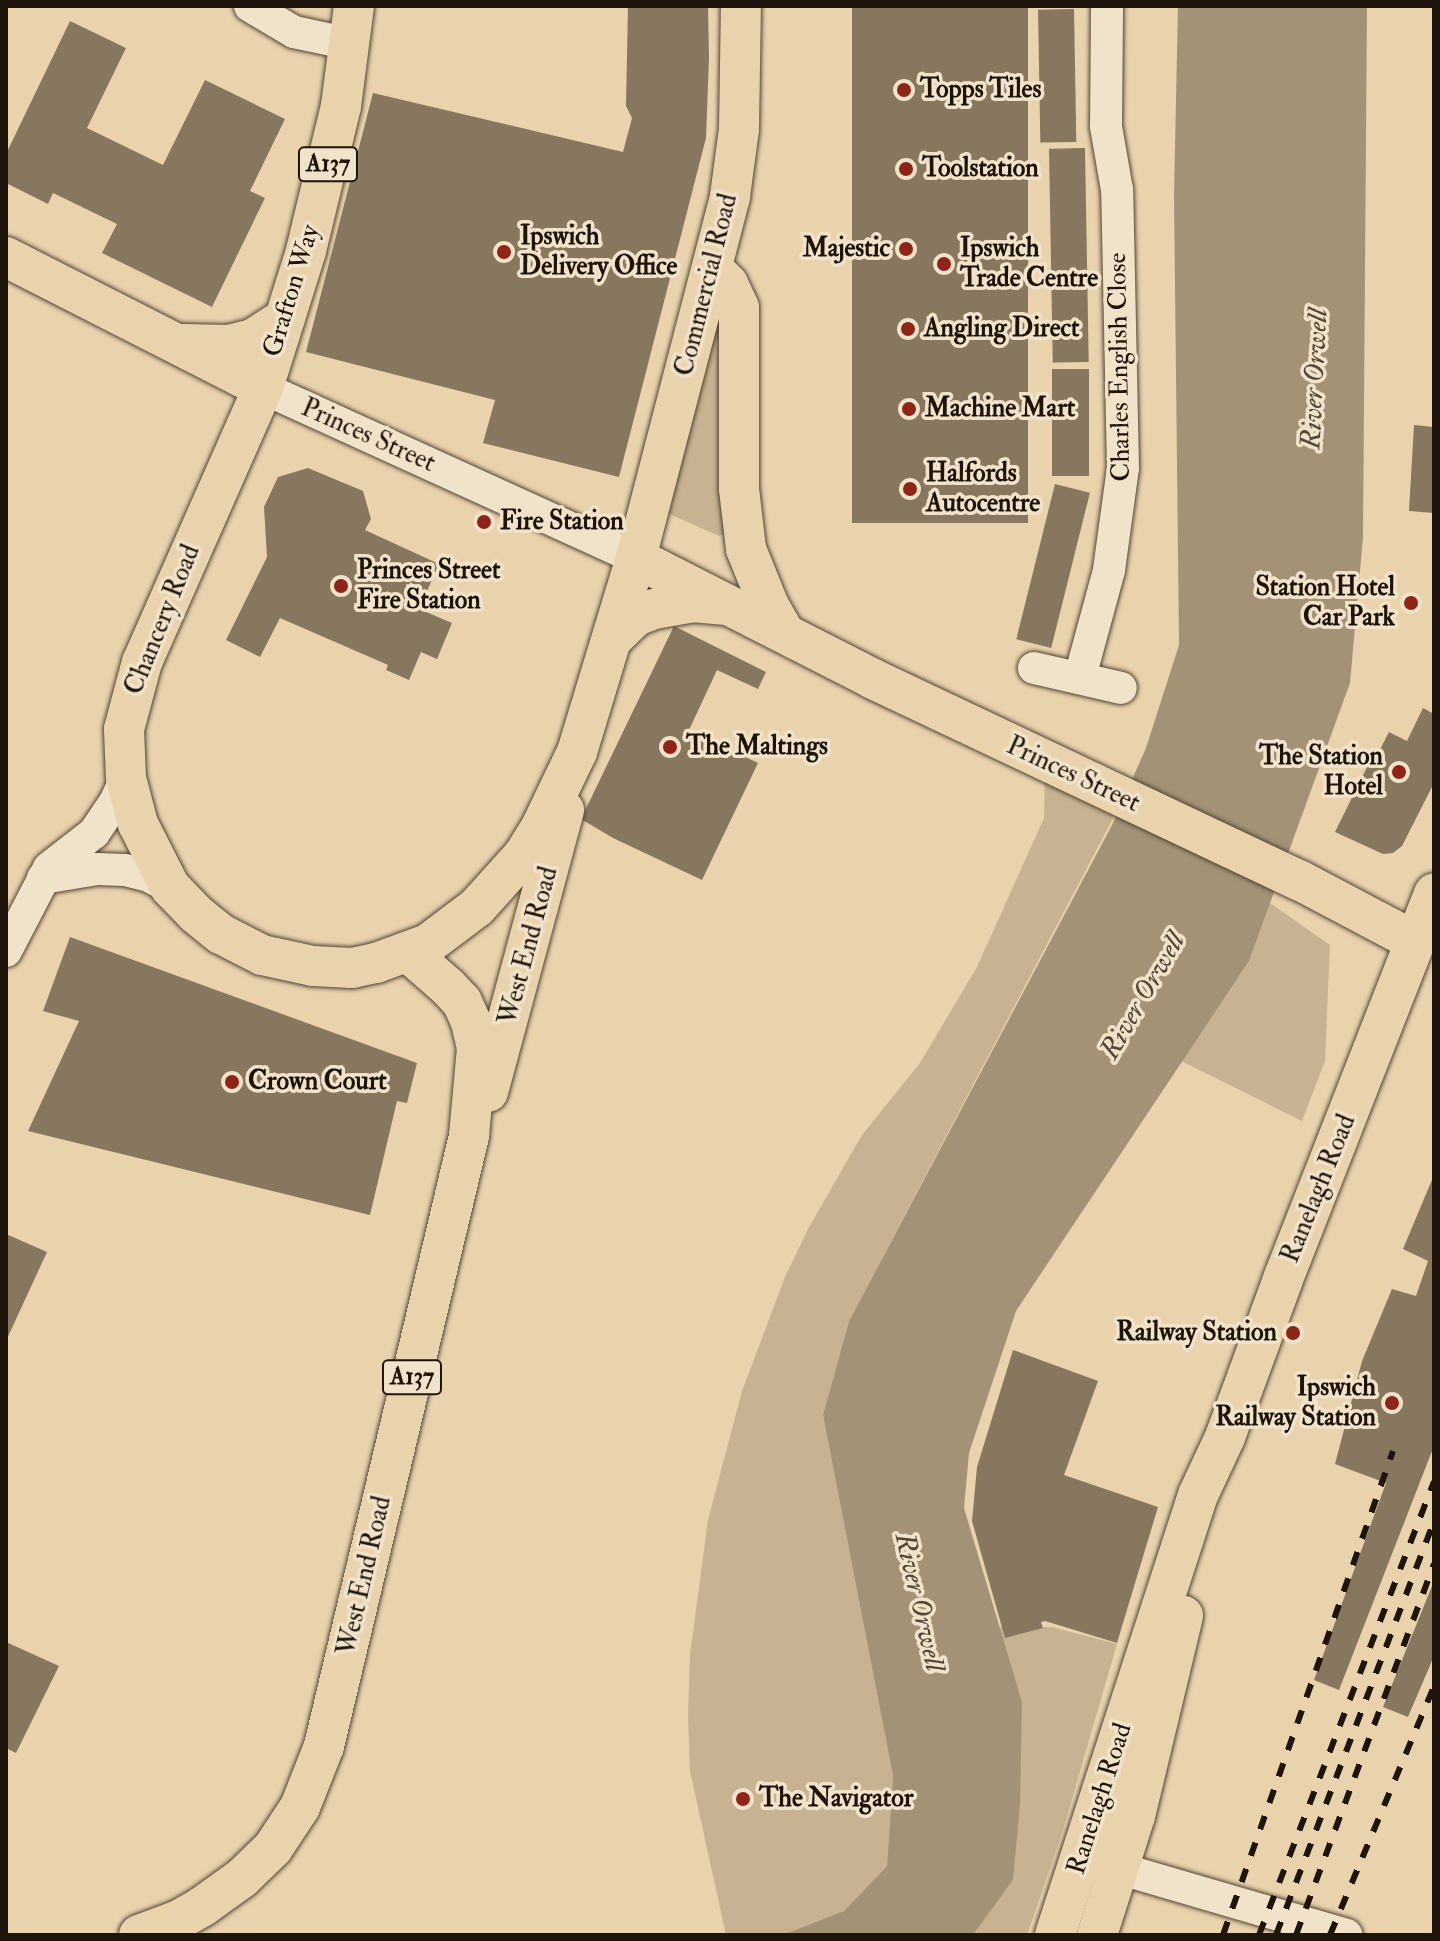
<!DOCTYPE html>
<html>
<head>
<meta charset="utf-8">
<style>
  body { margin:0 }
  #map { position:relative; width:1440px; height:1941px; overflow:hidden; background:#e9d3ad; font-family:"IM FELL Double Pica",serif }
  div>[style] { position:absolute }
  .green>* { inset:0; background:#c7b391 }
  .water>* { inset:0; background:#a49276 }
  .building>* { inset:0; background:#88775f; transform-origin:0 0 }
  .roads { filter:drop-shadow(0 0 2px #524434) drop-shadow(0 0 2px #524434) }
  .minor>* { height:32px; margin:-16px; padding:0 16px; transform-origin:16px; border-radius:16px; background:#f1e2ca }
  .major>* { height:40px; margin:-20px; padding:0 20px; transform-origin:20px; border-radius:20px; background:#e9d3ad }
  .rail>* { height:6px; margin-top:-3px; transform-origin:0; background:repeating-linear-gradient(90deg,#1f140b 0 14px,transparent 0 28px) }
  .dots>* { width:22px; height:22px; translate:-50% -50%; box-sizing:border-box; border:4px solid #f1e2ca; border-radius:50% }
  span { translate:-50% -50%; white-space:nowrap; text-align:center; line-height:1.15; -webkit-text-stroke:7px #f1e2ca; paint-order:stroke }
  .shield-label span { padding:2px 6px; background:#f1e2ca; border:2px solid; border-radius:6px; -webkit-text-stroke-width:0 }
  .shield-label { font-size:24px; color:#1f140b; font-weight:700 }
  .poi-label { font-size:26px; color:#1f140b; font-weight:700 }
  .left { translate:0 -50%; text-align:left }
  .right { translate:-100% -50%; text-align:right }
  .street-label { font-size:26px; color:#1f140b }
  .water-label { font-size:28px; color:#544636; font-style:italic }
  .frame { position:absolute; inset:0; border:8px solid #1f140b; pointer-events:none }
</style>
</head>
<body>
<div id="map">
  <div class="green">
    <i style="clip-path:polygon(719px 322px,731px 531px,719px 536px,665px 512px)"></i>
    <i style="clip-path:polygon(1045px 762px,1130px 786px,849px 1321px,823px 1415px,893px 1776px,887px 1866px,844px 1911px,782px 1935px,726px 1935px,690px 1771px,688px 1716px,690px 1655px,708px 1520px,742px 1391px,785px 1277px,808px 1229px,862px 1135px,920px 1063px,977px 967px,1044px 818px)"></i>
    <i style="clip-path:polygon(1270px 903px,1330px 945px,1325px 1061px,1302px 1121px,1181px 1061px,1249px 961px)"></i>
    <i style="clip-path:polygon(999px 1627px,1052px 1627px,1117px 1644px,1063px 1830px,1027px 1935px,973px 1935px,1013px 1880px,1022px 1702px)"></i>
  </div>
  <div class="water">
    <i style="clip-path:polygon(1178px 6px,1367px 6px,1363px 537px,1350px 683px,1249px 961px,1016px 1311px,969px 1453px,964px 1508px,1022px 1702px,1020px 1805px,1013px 1880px,973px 1935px,782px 1935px,844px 1911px,887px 1866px,893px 1776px,823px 1415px,849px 1321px,1112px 825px,1146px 748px,1179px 645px,1174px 194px)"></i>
  </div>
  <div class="building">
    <i style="clip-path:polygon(628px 6px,708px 6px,709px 58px,706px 138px,619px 477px,483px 443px,495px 400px,306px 352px,373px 93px,623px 152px,632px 118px,626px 106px)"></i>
    <i style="left:852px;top:6px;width:176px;height:517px"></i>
    <i style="left:1074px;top:9px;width:133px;height:36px;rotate:89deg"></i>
    <i style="clip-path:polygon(70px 21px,126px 48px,87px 128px,163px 165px,205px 80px,285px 119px,250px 191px,265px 198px,212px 307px,102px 253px,117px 224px,53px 193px,48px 204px,6px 183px,6px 154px)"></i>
    <i style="left:1085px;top:148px;width:214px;height:36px;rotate:89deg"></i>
    <i style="left:1052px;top:369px;width:37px;height:107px"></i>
    <i style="clip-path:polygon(1414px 425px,1434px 427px,1434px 513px,1409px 511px)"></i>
    <i style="clip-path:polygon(308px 468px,363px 491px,371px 519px,365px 530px,439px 564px,419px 609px,452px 623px,437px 659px,421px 652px,409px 680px,386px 670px,388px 665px,280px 618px,260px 657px,226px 640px,267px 557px,264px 507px,278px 477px)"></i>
    <i style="left:1055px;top:484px;width:36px;height:160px;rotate:14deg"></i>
    <i style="clip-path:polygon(674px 626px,766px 672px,758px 689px,717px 670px,689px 730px,758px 763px,702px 880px,613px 838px,581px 819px)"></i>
    <i style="clip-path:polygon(1423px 708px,1434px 714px,1434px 783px,1402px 846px,1393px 853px,1383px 854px,1335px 832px,1371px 759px,1374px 761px,1389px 732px,1407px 741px)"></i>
    <i style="clip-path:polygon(70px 937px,417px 1063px,407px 1103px,397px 1101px,370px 1215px,28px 1131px,79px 1021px,43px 1011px)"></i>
    <i style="clip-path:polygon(1434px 1175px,1434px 1446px,1339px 1690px,1314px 1680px,1386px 1483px,1335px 1464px,1362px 1361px,1392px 1289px,1416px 1296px,1428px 1261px,1403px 1249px)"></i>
    <i style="clip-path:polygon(6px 1234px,47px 1252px,6px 1341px)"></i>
    <i style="clip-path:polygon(1013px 1350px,1098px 1381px,1064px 1475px,1158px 1507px,1117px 1643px,1045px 1621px,1041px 1622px,1043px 1628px,1005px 1638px,972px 1521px,977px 1467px)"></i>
    <i style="clip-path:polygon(1434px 1581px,1434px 1656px,1408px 1717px,1383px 1707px)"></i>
    <i style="clip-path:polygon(6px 1642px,59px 1666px,16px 1753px,6px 1748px)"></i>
  </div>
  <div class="roads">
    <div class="minor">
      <i style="left:250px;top:6px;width:51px;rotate:30.6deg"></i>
      <i style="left:294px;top:32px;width:57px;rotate:12.1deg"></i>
      <i style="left:263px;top:388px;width:410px;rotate:24.5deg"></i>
      <i style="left:1034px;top:668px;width:89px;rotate:12.9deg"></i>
      <i style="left:1080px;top:677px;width:111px;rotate:-74.8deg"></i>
      <i style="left:1109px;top:570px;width:103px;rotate:-82.2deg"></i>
      <i style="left:1123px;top:468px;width:278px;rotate:-91.2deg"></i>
      <i style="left:1117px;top:190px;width:65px;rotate:-99.8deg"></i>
      <i style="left:1106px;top:126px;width:120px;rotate:-89.5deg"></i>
      <i style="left:43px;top:878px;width:55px;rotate:-9.5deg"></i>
      <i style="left:97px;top:869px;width:28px;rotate:2deg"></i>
      <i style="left:125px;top:870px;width:25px;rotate:14deg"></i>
      <i style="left:149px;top:876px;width:24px;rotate:28deg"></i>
      <i style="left:6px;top:951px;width:93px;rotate:-62.6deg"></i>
      <i style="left:49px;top:868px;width:57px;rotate:-37.9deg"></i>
      <i style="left:94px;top:833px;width:37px;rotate:-56deg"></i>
      <i style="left:115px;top:802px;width:26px;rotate:-65deg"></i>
      <i style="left:1097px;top:1862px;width:260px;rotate:16.3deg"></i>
    </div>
    <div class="major">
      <i style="left:354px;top:6px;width:101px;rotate:97.4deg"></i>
      <i style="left:341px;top:106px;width:149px;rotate:103.6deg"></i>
      <i style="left:306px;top:251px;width:87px;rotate:107.4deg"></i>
      <i style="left:280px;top:334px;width:57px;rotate:107.5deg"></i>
      <i style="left:263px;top:388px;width:300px;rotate:113.8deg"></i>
      <i style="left:142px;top:662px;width:69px;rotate:105deg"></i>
      <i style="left:124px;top:729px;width:49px;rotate:87.7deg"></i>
      <i style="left:126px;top:778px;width:48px;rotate:75.4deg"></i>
      <i style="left:138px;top:824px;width:71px;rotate:63.1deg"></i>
      <i style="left:170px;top:887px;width:37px;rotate:46deg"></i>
      <i style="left:196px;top:914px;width:32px;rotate:39deg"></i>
      <i style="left:221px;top:934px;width:46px;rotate:27.1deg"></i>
      <i style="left:262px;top:955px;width:52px;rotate:12.2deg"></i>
      <i style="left:313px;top:966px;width:39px;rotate:3deg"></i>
      <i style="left:352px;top:968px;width:25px;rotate:-12deg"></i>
      <i style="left:376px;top:963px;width:55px;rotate:-20.1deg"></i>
      <i style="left:428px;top:944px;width:61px;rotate:-37.1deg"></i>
      <i style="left:477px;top:907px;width:69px;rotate:-48deg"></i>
      <i style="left:523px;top:856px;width:36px;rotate:-58deg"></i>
      <i style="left:542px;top:825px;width:81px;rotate:-64.4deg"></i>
      <i style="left:577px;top:752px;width:203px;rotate:-73.1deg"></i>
      <i style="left:636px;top:558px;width:374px;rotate:-75.4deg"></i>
      <i style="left:730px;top:196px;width:68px;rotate:-82.3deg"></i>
      <i style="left:739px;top:129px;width:123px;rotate:-89.1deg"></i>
      <i style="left:6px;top:257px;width:288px;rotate:27deg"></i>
      <i style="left:714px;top:270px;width:20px;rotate:45deg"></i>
      <i style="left:728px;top:284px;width:26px;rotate:65deg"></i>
      <i style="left:739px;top:308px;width:181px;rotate:90deg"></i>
      <i style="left:739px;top:489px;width:60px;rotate:83.3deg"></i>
      <i style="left:746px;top:549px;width:61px;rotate:68deg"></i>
      <i style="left:769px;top:606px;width:30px;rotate:60deg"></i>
      <i style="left:184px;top:344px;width:45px;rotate:1.3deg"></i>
      <i style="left:229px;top:345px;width:25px;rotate:-14deg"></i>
      <i style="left:253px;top:339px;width:38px;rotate:-33deg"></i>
      <i style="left:636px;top:558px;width:266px;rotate:27deg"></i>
      <i style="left:873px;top:679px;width:471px;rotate:25.3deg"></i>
      <i style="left:1299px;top:880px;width:130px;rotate:27.9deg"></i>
      <i style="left:612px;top:639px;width:33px;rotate:-44deg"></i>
      <i style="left:636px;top:616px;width:19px;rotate:-21deg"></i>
      <i style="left:654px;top:609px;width:39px;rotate:-10deg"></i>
      <i style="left:692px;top:602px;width:32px;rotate:5deg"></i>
      <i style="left:488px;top:1092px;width:292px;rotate:-74.9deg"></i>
      <i style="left:139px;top:1935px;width:43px;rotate:-20.6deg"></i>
      <i style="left:179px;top:1920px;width:28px;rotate:-30deg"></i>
      <i style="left:203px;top:1906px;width:48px;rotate:-35.7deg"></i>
      <i style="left:242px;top:1878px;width:43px;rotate:-44.1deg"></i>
      <i style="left:273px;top:1848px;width:49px;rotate:-56.6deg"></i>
      <i style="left:300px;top:1807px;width:66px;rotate:-68.5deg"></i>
      <i style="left:324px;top:1746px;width:627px;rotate:-76.63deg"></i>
      <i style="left:469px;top:1136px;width:88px;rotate:-84.8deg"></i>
      <i style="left:477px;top:1048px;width:27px;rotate:-103deg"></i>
      <i style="left:471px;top:1022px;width:22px;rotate:-114deg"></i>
      <i style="left:462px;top:1002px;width:21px;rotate:-133deg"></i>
      <i style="left:448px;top:987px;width:53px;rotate:-138.8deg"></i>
      <i style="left:1055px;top:1935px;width:463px;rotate:-72deg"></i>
      <i style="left:1198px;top:1495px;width:64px;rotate:-65deg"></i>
      <i style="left:1225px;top:1437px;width:168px;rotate:-69.8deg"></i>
      <i style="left:1283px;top:1279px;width:414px;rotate:-68.6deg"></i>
      <i style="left:1097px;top:1935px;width:125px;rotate:-72.3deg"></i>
      <i style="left:1135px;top:1816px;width:206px;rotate:-76.5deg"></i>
    </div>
  </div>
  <div class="rail">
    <i style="left:1223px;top:1935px;width:513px;rotate:-70.65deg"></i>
    <i style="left:1259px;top:1935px;width:486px;rotate:-68.9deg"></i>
    <i style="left:1276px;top:1935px;width:442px;rotate:-69.1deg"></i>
    <i style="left:1296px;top:1935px;width:396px;rotate:-69.6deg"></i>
    <i style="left:1330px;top:1935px;width:270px;rotate:-67.3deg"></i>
  </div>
  <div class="dots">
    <i style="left:904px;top:90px;background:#8f2418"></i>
    <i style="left:906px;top:169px;background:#8f2418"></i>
    <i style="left:906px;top:249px;background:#8f2418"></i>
    <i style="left:504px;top:252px;background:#8f2418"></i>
    <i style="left:944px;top:264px;background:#8f2418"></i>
    <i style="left:908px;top:329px;background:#8f2418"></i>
    <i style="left:909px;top:409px;background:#8f2418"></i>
    <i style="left:910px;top:489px;background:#8f2418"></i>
    <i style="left:484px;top:522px;background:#8f2418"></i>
    <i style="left:341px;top:586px;background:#8f2418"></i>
    <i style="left:1411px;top:603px;background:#8f2418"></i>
    <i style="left:670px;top:747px;background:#8f2418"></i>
    <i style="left:1399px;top:772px;background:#8f2418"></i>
    <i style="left:232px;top:1082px;background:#8f2418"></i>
    <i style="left:1293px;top:1333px;background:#8f2418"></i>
    <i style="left:1392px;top:1403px;background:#8f2418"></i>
    <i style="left:743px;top:1799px;background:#8f2418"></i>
  </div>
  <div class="shield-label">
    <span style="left:328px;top:164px">A137</span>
    <span style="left:412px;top:1377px">A137</span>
  </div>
  <div class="poi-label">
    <span class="left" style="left:920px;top:90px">Topps Tiles</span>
    <span class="left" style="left:922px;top:169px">Toolstation</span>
    <span class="left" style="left:520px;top:252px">Ipswich<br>Delivery Office</span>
    <span class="right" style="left:890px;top:249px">Majestic</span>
    <span class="left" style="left:960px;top:264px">Ipswich<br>Trade Centre</span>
    <span class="left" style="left:924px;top:329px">Angling Direct</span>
    <span class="left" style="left:925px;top:409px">Machine Mart</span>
    <span class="left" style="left:926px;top:489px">Halfords<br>Autocentre</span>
    <span class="left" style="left:500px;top:522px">Fire Station</span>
    <span class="left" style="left:357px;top:586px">Princes Street<br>Fire Station</span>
    <span class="right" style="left:1395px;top:603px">Station Hotel<br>Car Park</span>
    <span class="left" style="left:686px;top:747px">The Maltings</span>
    <span class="right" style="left:1383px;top:772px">The Station<br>Hotel</span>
    <span class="left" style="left:248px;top:1082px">Crown Court</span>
    <span class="right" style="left:1277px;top:1333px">Railway Station</span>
    <span class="right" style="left:1376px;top:1403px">Ipswich<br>Railway Station</span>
    <span class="left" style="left:759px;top:1799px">The Navigator</span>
  </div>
  <div class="street-label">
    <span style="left:707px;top:285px;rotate:-76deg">Commercial Road</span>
    <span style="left:292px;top:291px;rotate:-73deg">Grafton Way</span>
    <span style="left:1120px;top:367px;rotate:-91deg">Charles English Close</span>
    <span style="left:368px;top:436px;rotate:24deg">Princes Street</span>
    <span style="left:163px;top:620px;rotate:-68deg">Chancery Road</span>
    <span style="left:1073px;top:775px;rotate:25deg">Princes Street</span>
    <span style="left:529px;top:946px;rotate:-75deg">West End Road</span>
    <span style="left:1319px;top:1189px;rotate:-68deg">Ranelagh Road</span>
    <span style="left:365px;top:1576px;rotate:-77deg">West End Road</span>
    <span style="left:1100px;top:1799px;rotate:-72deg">Ranelagh Road</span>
  </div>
  <div class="water-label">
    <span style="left:1315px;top:379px;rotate:-87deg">River Orwell</span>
    <span style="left:1143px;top:996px;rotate:-60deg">River Orwell</span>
    <span style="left:919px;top:1602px;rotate:77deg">River Orwell</span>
  </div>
  <div class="frame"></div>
</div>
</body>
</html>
